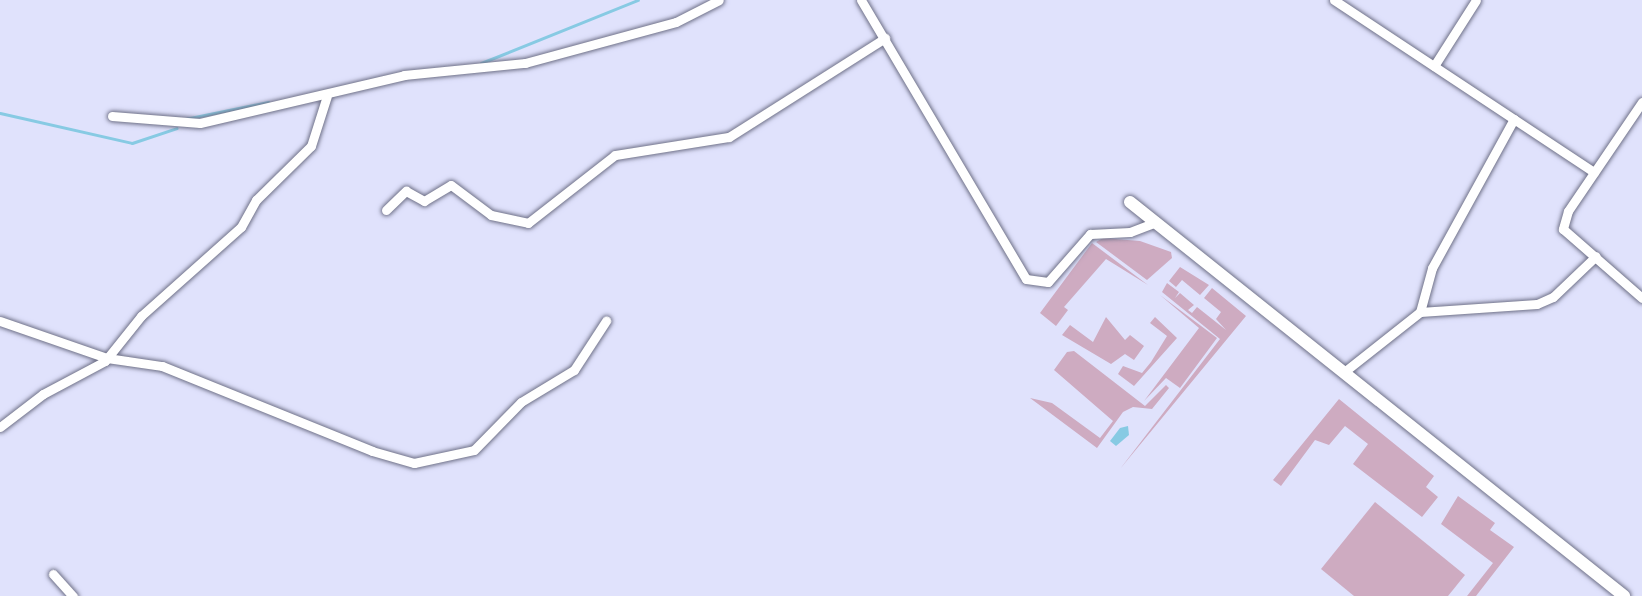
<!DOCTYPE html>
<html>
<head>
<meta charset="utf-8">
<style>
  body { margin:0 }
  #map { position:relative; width:1642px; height:596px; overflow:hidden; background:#e0e2fc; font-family:"Source Serif 4",serif }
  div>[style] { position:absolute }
  .green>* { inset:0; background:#ceabc1 }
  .water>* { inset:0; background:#87cae3 }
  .stream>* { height:3px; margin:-1.5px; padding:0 1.5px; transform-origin:1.5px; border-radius:1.5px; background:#87cae3 }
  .roads { filter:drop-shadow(0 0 2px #6f7188) drop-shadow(0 0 2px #6f7188) }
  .minor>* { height:9px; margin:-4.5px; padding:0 4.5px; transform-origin:4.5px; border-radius:4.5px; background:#fff }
  .tertiary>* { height:12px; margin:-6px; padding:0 6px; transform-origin:6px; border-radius:6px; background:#fff }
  span { translate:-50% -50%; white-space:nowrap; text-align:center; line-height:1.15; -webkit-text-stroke:6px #e0e2fc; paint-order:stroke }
</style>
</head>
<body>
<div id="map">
  <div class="green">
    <i style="clip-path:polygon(1103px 238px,1140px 241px,1171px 252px,1172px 258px,1147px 280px,1096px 242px)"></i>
    <i style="clip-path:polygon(1092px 243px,1148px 285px,1106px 259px,1064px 307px,1068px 310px,1056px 326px,1040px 313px)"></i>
    <i style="clip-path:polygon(1180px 267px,1209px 285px,1200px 295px,1182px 280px,1176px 287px,1169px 281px)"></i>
    <i style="clip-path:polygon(1167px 283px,1179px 292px,1175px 298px,1180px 293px,1194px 305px,1188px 310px,1192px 313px,1197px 307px,1226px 330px,1216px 319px,1221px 312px,1204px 298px,1212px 288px,1246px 316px,1120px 469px,1220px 339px,1162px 292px)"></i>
    <i style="clip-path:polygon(1160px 295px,1217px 338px,1180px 388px,1166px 378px,1144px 401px,1199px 328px)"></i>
    <i style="clip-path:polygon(1106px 317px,1125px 340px,1130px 335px,1144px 346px,1134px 360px,1125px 354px,1111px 364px,1062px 335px,1070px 325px,1093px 342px)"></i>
    <i style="clip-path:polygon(1155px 317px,1177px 338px,1134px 386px,1118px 374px,1123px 366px,1142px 373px,1151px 362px,1167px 336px,1150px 323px)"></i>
    <i style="clip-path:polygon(1074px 351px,1145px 406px,1166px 385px,1169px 388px,1152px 409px,1133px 407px,1123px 412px,1097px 448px,1030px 398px,1052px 403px,1100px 438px,1113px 421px,1054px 370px,1067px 352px)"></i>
    <i style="clip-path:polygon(1339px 399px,1434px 476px,1426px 487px,1438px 497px,1422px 517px,1353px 464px,1368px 444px,1345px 426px,1329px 445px,1315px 440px,1281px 486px,1273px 480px)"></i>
    <i style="clip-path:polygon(1458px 496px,1495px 523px,1490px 530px,1514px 547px,1476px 596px,1467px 596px,1493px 563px,1441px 524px)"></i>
    <i style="clip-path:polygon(1375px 502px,1465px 575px,1448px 596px,1354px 596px,1321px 569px)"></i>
  </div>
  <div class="water">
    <i style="clip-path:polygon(1128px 426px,1129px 435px,1116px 446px,1110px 441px,1120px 428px)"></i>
  </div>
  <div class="stream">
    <i style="left:481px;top:63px;width:169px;rotate:-21.9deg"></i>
    <i style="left:0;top:113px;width:135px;rotate:12.8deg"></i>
    <i style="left:132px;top:143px;width:47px;rotate:-18.4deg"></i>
    <i style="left:185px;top:119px;width:85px;rotate:-11.6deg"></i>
  </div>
  <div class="roads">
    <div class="minor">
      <i style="left:861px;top:0;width:324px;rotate:59.4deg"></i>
      <i style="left:1026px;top:279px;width:22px;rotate:8deg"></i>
      <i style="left:1048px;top:282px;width:64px;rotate:-48.8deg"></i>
      <i style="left:1090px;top:234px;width:40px;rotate:-2.9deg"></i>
      <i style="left:1130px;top:232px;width:28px;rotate:-21deg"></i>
      <i style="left:1334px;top:0;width:312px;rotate:33.5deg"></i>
      <i style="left:1434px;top:66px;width:78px;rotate:-57.5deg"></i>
      <i style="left:1642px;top:102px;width:132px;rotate:124.2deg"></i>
      <i style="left:1568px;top:211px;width:19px;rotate:106deg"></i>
      <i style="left:1563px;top:229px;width:105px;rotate:41.1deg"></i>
      <i style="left:112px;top:116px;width:88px;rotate:4.5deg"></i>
      <i style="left:200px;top:123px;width:210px;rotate:-13.2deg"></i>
      <i style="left:404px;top:75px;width:122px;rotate:-5.7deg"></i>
      <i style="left:525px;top:63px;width:156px;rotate:-15.2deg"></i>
      <i style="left:676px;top:22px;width:48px;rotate:-27.1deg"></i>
      <i style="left:386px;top:210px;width:28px;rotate:-44deg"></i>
      <i style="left:406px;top:191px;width:21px;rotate:29deg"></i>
      <i style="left:424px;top:201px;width:31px;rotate:-31deg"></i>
      <i style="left:451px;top:185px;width:50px;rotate:36.9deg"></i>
      <i style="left:491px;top:215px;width:38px;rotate:12deg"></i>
      <i style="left:528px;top:223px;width:110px;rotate:-38deg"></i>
      <i style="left:615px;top:155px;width:115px;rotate:-9deg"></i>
      <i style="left:729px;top:137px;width:185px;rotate:-32.4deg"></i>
      <i style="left:1420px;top:312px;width:46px;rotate:-74.7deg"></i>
      <i style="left:1432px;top:268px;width:170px;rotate:-61.2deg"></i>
      <i style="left:0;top:321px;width:113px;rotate:19.1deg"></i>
      <i style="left:107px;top:358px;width:56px;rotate:8.3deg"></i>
      <i style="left:162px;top:366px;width:227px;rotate:22deg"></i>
      <i style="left:372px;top:451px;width:44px;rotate:15.9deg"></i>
      <i style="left:414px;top:463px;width:61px;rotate:-12.2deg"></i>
      <i style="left:474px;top:450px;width:67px;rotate:-45.6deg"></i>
      <i style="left:521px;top:402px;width:62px;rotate:-31.1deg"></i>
      <i style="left:574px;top:370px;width:59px;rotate:-56.9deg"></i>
      <i style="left:1344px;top:372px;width:97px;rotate:-38.3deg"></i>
      <i style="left:1420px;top:312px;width:117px;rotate:-3.9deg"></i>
      <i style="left:1537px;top:304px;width:17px;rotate:-24deg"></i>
      <i style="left:1553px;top:297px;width:59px;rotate:-43.6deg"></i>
      <i style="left:0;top:427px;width:54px;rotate:-37.5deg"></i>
      <i style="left:43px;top:394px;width:70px;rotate:-28deg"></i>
      <i style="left:105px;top:361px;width:58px;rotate:-51.3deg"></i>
      <i style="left:141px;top:316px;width:134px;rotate:-41.7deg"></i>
      <i style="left:241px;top:227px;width:31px;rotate:-61deg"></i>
      <i style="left:256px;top:200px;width:77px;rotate:-44.5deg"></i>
      <i style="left:311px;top:146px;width:52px;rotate:-72.3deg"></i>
      <i style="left:53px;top:574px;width:30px;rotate:48deg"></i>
    </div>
    <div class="tertiary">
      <i style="left:1130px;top:202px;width:632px;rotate:38.57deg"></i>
    </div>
  </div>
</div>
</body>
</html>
